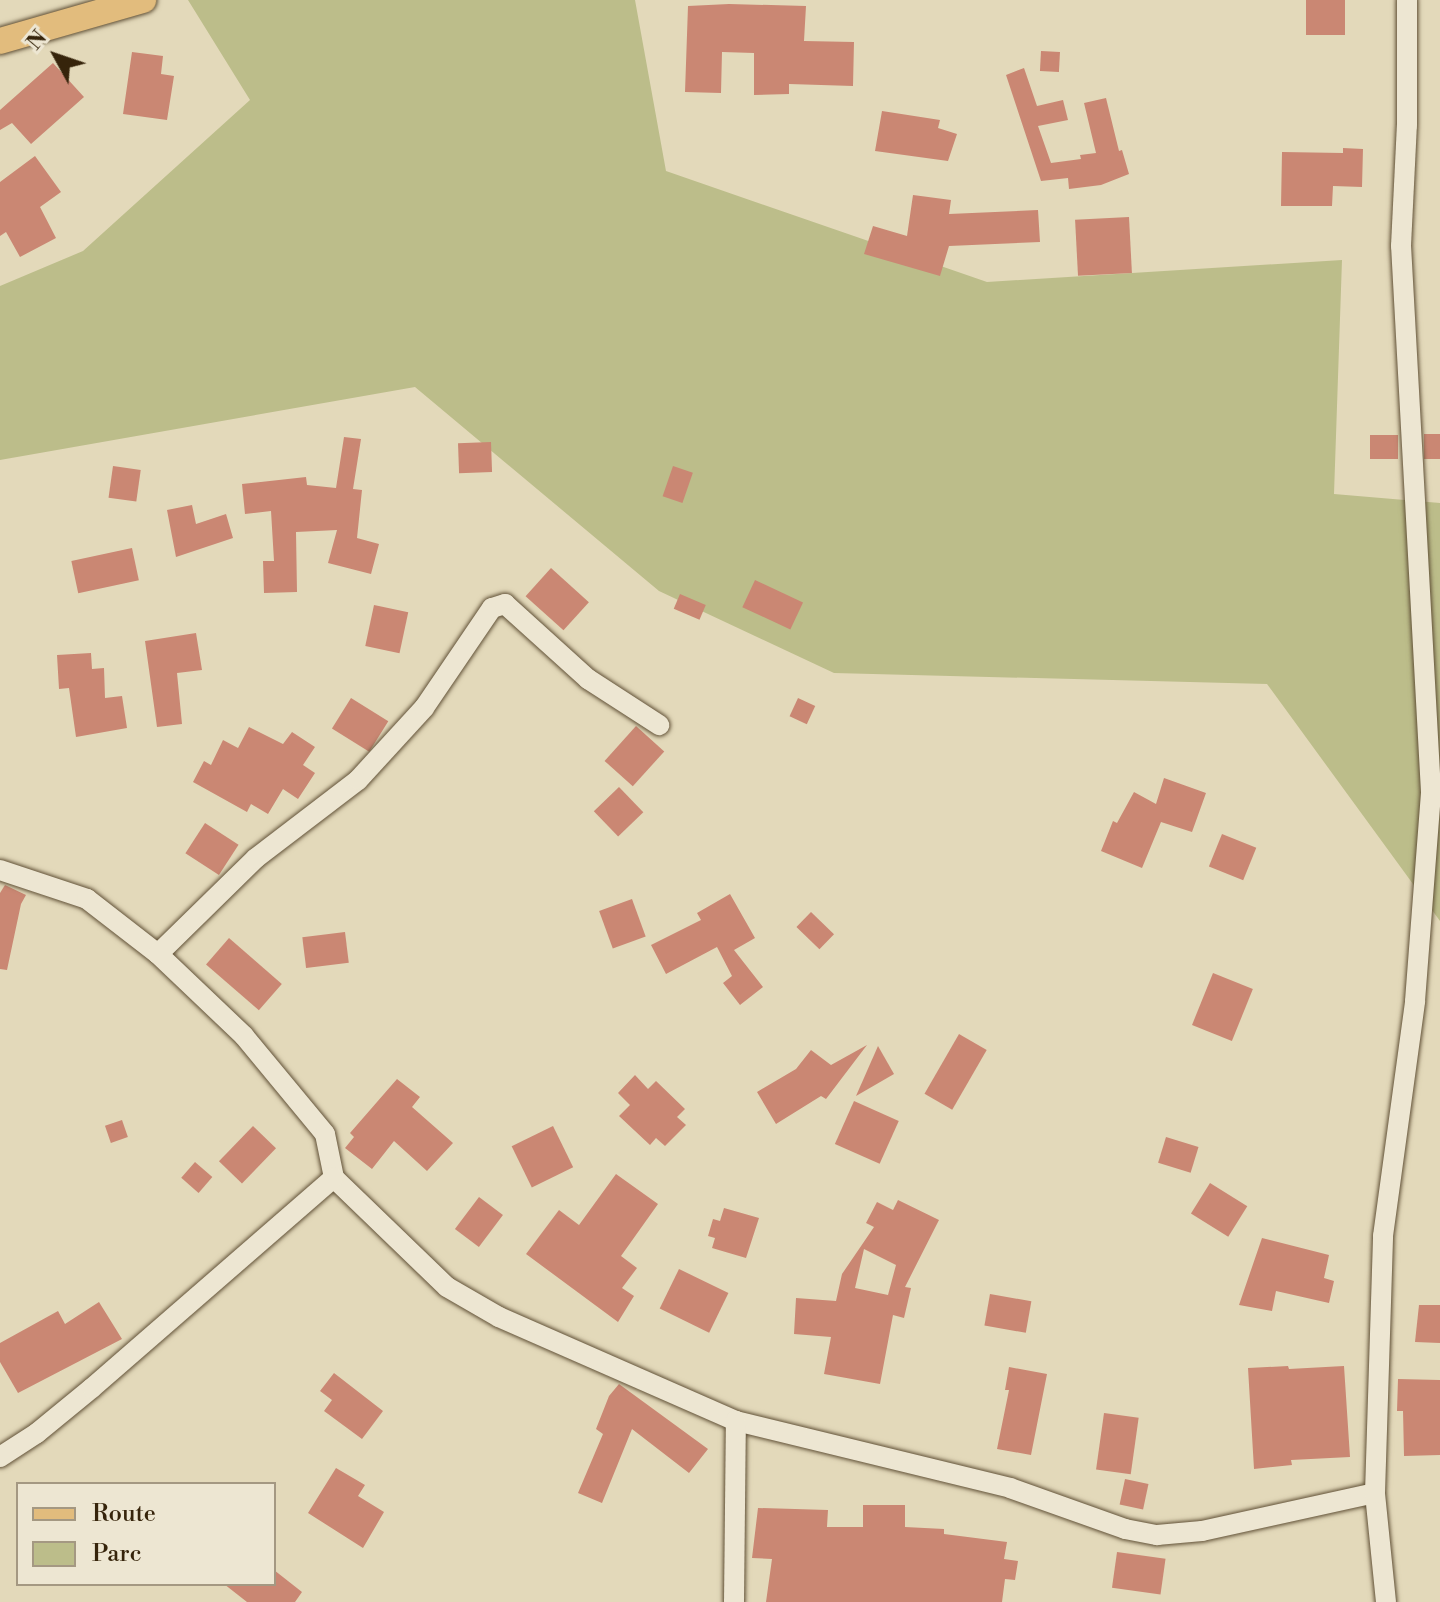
<!DOCTYPE html>
<html>
<head>
<meta charset="utf-8">
<style>
  body { margin:0 }
  #map { position:relative; width:1440px; height:1602px; overflow:hidden; background:#e3d9ba; font-family:"Libre Bodoni",serif }
  div>[style] { position:absolute }
  .green>* { inset:0; background:#bcbd8a }
  .building>* { inset:0; background:#ca8773; transform-origin:0 0 }
  .roads { filter:drop-shadow(0 0 2px #615137) drop-shadow(0 0 2px #615137) }
  .minor>* { height:20px; margin:-10px; padding:0 10px; transform-origin:10px; border-radius:10px; background:#ede6d2 }
  .major>* { height:26px; margin:-13px; padding:0 13px; transform-origin:13px; border-radius:13px; background:#e2bc7d }
  span { translate:-50% -50%; white-space:nowrap; text-align:center; line-height:1.15; -webkit-text-stroke:6px #ede6d2; paint-order:stroke }
  .legend { position:absolute; left:16px; top:1482px; width:260px; height:104px; box-sizing:border-box; background:#ede6d2; border:2px solid #a49882; margin:0; padding:10px 14px; list-style:none; font-size:24px; color:#36240b }
  .legend li { display:flex; align-items:center; gap:16px; height:40px }
  .legend b { width:40px; border:2px solid #a49882 }
  .north { position:absolute; left:16px; top:16px; width:80px; height:80px; -webkit-text-stroke:6px #ede6d2; paint-order:stroke; rotate:310deg; font-size:22px; font-weight:700; line-height:32px; text-align:center; color:#36240b }
  .north::after { content:''; display:block; margin:auto; width:28px; height:36px; background:#36240b; clip-path:polygon(50% 0,100% 100%,50% 72%,0 100%) }
</style>
</head>
<body>
<div id="map">
  <div class="green">
    <i style="clip-path:polygon(188px 0,635px 0,666px 171px,987px 282px,1342px 260px,1334px 494px,1440px 503px,1440px 921px,1267px 684px,834px 673px,659px 591px,415px 387px,0 460px,0 286px,83px 251px,250px 100px)"></i>
  </div>
  <div class="building">
    <i style="left:1306px;top:0;width:39px;height:35px"></i>
    <i style="clip-path:polygon(729px 4px,806px 6px,804px 41px,854px 42px,853px 86px,789px 84px,789px 94px,754px 95px,754px 53px,722px 52px,721px 93px,685px 92px,688px 6px)"></i>
    <i style="left:1041px;top:51px;width:19px;height:20px;rotate:3deg"></i>
    <i style="clip-path:polygon(132px 52px,163px 56px,161px 74px,174px 76px,167px 120px,123px 114px)"></i>
    <i style="clip-path:polygon(53px 63px,84px 97px,31px 144px,12px 123px,0 130px,0 110px)"></i>
    <i style="clip-path:polygon(1024px 68px,1037px 106px,1063px 100px,1068px 120px,1038px 126px,1051px 163px,1081px 159px,1080px 155px,1096px 153px,1084px 103px,1106px 98px,1119px 151px,1122px 150px,1129px 174px,1101px 185px,1069px 189px,1068px 178px,1041px 181px,1006px 75px)"></i>
    <i style="clip-path:polygon(882px 111px,940px 120px,938px 128px,957px 134px,948px 161px,875px 151px)"></i>
    <i style="clip-path:polygon(1343px 148px,1363px 149px,1362px 187px,1333px 186px,1332px 206px,1281px 206px,1282px 152px,1343px 153px)"></i>
    <i style="clip-path:polygon(35px 156px,61px 192px,40px 207px,56px 238px,20px 257px,6px 232px,0 236px,0 182px)"></i>
    <i style="clip-path:polygon(913px 195px,951px 200px,949px 214px,1038px 210px,1040px 242px,949px 246px,940px 276px,864px 254px,873px 226px,907px 236px)"></i>
    <i style="left:1129px;top:217px;width:56px;height:54px;rotate:87deg"></i>
    <i style="left:1424px;top:434px;width:16px;height:25px"></i>
    <i style="left:1370px;top:435px;width:28px;height:24px"></i>
    <i style="clip-path:polygon(344px 437px,361px 439px,353px 489px,362px 490px,357px 538px,379px 544px,371px 574px,328px 563px,337px 530px,296px 532px,297px 592px,264px 593px,263px 561px,274px 561px,271px 511px,245px 514px,242px 484px,306px 477px,307px 485px,336px 488px)"></i>
    <i style="left:491px;top:442px;width:30px;height:33px;rotate:88deg"></i>
    <i style="left:113px;top:466px;width:28px;height:32px;rotate:8deg"></i>
    <i style="left:673px;top:466px;width:21px;height:32px;rotate:19deg"></i>
    <i style="clip-path:polygon(192px 505px,196px 524px,226px 514px,233px 538px,176px 557px,167px 510px)"></i>
    <i style="left:132px;top:548px;width:33px;height:62px;rotate:78deg"></i>
    <i style="left:551px;top:568px;width:51px;height:38px;rotate:42deg"></i>
    <i style="left:755px;top:580px;width:53px;height:30px;rotate:25deg"></i>
    <i style="left:680px;top:594px;width:28px;height:16px;rotate:23deg"></i>
    <i style="left:374px;top:605px;width:35px;height:42px;rotate:12deg"></i>
    <i style="clip-path:polygon(196px 633px,202px 670px,177px 673px,182px 724px,157px 727px,145px 641px)"></i>
    <i style="clip-path:polygon(91px 653px,92px 669px,104px 668px,105px 698px,122px 696px,127px 728px,76px 737px,69px 688px,59px 689px,57px 655px)"></i>
    <i style="left:351px;top:698px;width:44px;height:36px;rotate:32deg"></i>
    <i style="left:798px;top:698px;width:19px;height:20px;rotate:25deg"></i>
    <i style="left:636px;top:726px;width:38px;height:47px;rotate:42deg"></i>
    <i style="clip-path:polygon(249px 727px,283px 744px,292px 732px,315px 747px,303px 765px,315px 773px,298px 799px,283px 789px,268px 814px,251px 804px,247px 812px,193px 782px,204px 761px,211px 765px,223px 740px,238px 748px)"></i>
    <i style="clip-path:polygon(1164px 778px,1206px 793px,1192px 832px,1161px 822px,1142px 868px,1101px 851px,1113px 821px,1117px 823px,1134px 792px,1156px 804px)"></i>
    <i style="left:619px;top:787px;width:35px;height:35px;rotate:46deg"></i>
    <i style="left:205px;top:823px;width:40px;height:36px;rotate:33deg"></i>
    <i style="left:1222px;top:834px;width:37px;height:35px;rotate:22deg"></i>
    <i style="clip-path:polygon(5px 885px,26px 895px,21px 904px,7px 970px,0 969px,0 893px)"></i>
    <i style="clip-path:polygon(730px 894px,755px 938px,734px 950px,763px 987px,740px 1005px,723px 983px,732px 976px,717px 947px,666px 974px,651px 945px,701px 920px,697px 913px)"></i>
    <i style="left:632px;top:899px;width:40px;height:35px;rotate:70deg"></i>
    <i style="left:811px;top:912px;width:32px;height:21px;rotate:44deg"></i>
    <i style="left:345px;top:932px;width:31px;height:43px;rotate:83deg"></i>
    <i style="left:229px;top:938px;width:70px;height:35px;rotate:41deg"></i>
    <i style="left:1213px;top:973px;width:43px;height:56px;rotate:22deg"></i>
    <i style="left:959px;top:1034px;width:32px;height:69px;rotate:30deg"></i>
    <i style="clip-path:polygon(867px 1045px,826px 1099px,821px 1096px,776px 1124px,757px 1092px,796px 1069px,811px 1050px,831px 1065px)"></i>
    <i style="clip-path:polygon(878px 1046px,894px 1074px,856px 1096px)"></i>
    <i style="clip-path:polygon(635px 1075px,648px 1089px,656px 1081px,685px 1109px,677px 1117px,686px 1125px,665px 1146px,656px 1138px,650px 1145px,619px 1116px,630px 1105px,618px 1093px)"></i>
    <i style="clip-path:polygon(397px 1079px,420px 1097px,412px 1107px,453px 1143px,427px 1171px,394px 1141px,372px 1169px,345px 1148px,354px 1137px,350px 1133px)"></i>
    <i style="left:854px;top:1101px;width:49px;height:47px;rotate:24deg"></i>
    <i style="left:122px;top:1120px;width:18px;height:18px;rotate:71deg"></i>
    <i style="left:253px;top:1126px;width:32px;height:49px;rotate:44deg"></i>
    <i style="left:553px;top:1126px;width:46px;height:46px;rotate:64deg"></i>
    <i style="left:1166px;top:1137px;width:34px;height:27px;rotate:17deg"></i>
    <i style="left:195px;top:1162px;width:23px;height:21px;rotate:41deg"></i>
    <i style="clip-path:polygon(616px 1174px,658px 1204px,621px 1256px,637px 1268px,622px 1288px,634px 1296px,618px 1322px,526px 1254px,559px 1210px,579px 1225px)"></i>
    <i style="left:1210px;top:1183px;width:44px;height:36px;rotate:32deg"></i>
    <i style="left:479px;top:1197px;width:30px;height:40px;rotate:37deg"></i>
    <i style="clip-path:polygon(evenodd,898px 1200px,939px 1220px,905px 1287px,911px 1288px,904px 1318px,893px 1315px,880px 1384px,824px 1374px,831px 1337px,794px 1334px,796px 1298px,836px 1301px,842px 1274px,874px 1227px,866px 1223px,877px 1202px,893px 1210px,898px 1200px,864px 1249px,896px 1265px,888px 1295px,855px 1288px,864px 1249px)"></i>
    <i style="clip-path:polygon(724px 1208px,759px 1218px,746px 1258px,712px 1248px,715px 1238px,708px 1236px,713px 1219px,720px 1221px)"></i>
    <i style="clip-path:polygon(1262px 1238px,1329px 1255px,1324px 1278px,1334px 1281px,1329px 1303px,1276px 1291px,1272px 1311px,1239px 1305px)"></i>
    <i style="left:679px;top:1269px;width:55px;height:44px;rotate:26deg"></i>
    <i style="left:990px;top:1294px;width:42px;height:32px;rotate:10deg"></i>
    <i style="clip-path:polygon(99px 1302px,122px 1339px,18px 1393px,0 1362px,0 1343px,58px 1311px,65px 1324px)"></i>
    <i style="clip-path:polygon(1419px 1305px,1440px 1305px,1440px 1343px,1415px 1342px)"></i>
    <i style="clip-path:polygon(1288px 1366px,1289px 1369px,1344px 1366px,1350px 1457px,1291px 1460px,1292px 1465px,1254px 1469px,1248px 1368px)"></i>
    <i style="clip-path:polygon(1009px 1367px,1047px 1374px,1031px 1455px,997px 1449px,1009px 1390px,1005px 1390px)"></i>
    <i style="clip-path:polygon(334px 1373px,383px 1411px,362px 1439px,324px 1411px,332px 1400px,320px 1391px)"></i>
    <i style="clip-path:polygon(1398px 1379px,1440px 1380px,1440px 1455px,1404px 1456px,1403px 1411px,1397px 1411px)"></i>
    <i style="clip-path:polygon(619px 1384px,708px 1449px,689px 1473px,632px 1429px,602px 1503px,578px 1493px,603px 1434px,596px 1429px,609px 1396px)"></i>
    <i style="left:1104px;top:1413px;width:35px;height:57px;rotate:8deg"></i>
    <i style="clip-path:polygon(336px 1468px,365px 1485px,358px 1496px,384px 1512px,363px 1548px,308px 1513px)"></i>
    <i style="left:1125px;top:1479px;width:24px;height:26px;rotate:12deg"></i>
    <i style="clip-path:polygon(863px 1505px,905px 1505px,905px 1527px,944px 1529px,944px 1534px,1007px 1542px,1004px 1559px,1018px 1561px,1015px 1580px,1005px 1579px,1002px 1602px,766px 1602px,772px 1559px,752px 1558px,758px 1508px,828px 1510px,827px 1527px,863px 1527px)"></i>
    <i style="left:1117px;top:1552px;width:49px;height:36px;rotate:8deg"></i>
    <i style="clip-path:polygon(274px 1570px,302px 1592px,295px 1602px,247px 1602px,224px 1584px,274px 1584px)"></i>
  </div>
  <div class="roads">
    <div class="minor">
      <i style="left:0;top:870px;width:92px;rotate:18.4deg"></i>
      <i style="left:87px;top:899px;width:90px;rotate:37.8deg"></i>
      <i style="left:158px;top:954px;width:119px;rotate:43.6deg"></i>
      <i style="left:244px;top:1036px;width:127px;rotate:50.4deg"></i>
      <i style="left:325px;top:1134px;width:45px;rotate:78.4deg"></i>
      <i style="left:334px;top:1178px;width:157px;rotate:44deg"></i>
      <i style="left:447px;top:1287px;width:60px;rotate:30deg"></i>
      <i style="left:499px;top:1317px;width:259px;rotate:23.7deg"></i>
      <i style="left:736px;top:1421px;width:282px;rotate:13.7deg"></i>
      <i style="left:1010px;top:1488px;width:122px;rotate:19.6deg"></i>
      <i style="left:1125px;top:1529px;width:33px;rotate:11deg"></i>
      <i style="left:1157px;top:1535px;width:45px;rotate:-5.1deg"></i>
      <i style="left:1202px;top:1531px;width:177px;rotate:-12.4deg"></i>
      <i style="left:158px;top:954px;width:137px;rotate:-44.4deg"></i>
      <i style="left:256px;top:858px;width:128px;rotate:-37.4deg"></i>
      <i style="left:358px;top:780px;width:98px;rotate:-47.5deg"></i>
      <i style="left:424px;top:708px;width:121px;rotate:-55.8deg"></i>
      <i style="left:492px;top:608px;width:14px;rotate:-17deg"></i>
      <i style="left:505px;top:604px;width:112px;rotate:42.1deg"></i>
      <i style="left:588px;top:679px;width:85px;rotate:32.9deg"></i>
      <i style="left:0;top:1457px;width:44px;rotate:-33deg"></i>
      <i style="left:37px;top:1433px;width:71px;rotate:-39.3deg"></i>
      <i style="left:92px;top:1388px;width:320px;rotate:-41deg"></i>
      <i style="left:734px;top:1602px;width:181px;rotate:-89.4deg"></i>
      <i style="left:1386px;top:1602px;width:110px;rotate:-95.8deg"></i>
      <i style="left:1375px;top:1493px;width:257px;rotate:-88.2deg"></i>
      <i style="left:1383px;top:1236px;width:237px;rotate:-82.2deg"></i>
      <i style="left:1415px;top:1001px;width:210px;rotate:-85.6deg"></i>
      <i style="left:1431px;top:792px;width:547px;rotate:-93.14deg"></i>
      <i style="left:1401px;top:246px;width:121px;rotate:-87.2deg"></i>
      <i style="left:1407px;top:125px;width:125px;rotate:-90deg"></i>
    </div>
    <div class="major">
      <i style="left:0;top:41px;width:149px;rotate:-16deg"></i>
    </div>
  </div>
  <ul class="legend">
  <li><b style="height:10px;background:#e2bc7d"></b>Route</li>
  <li><b style="height:22px;background:#bcbd8a"></b>Parc</li>
  </ul>
  <div class="north">N</div>
</div>
</body>
</html>
